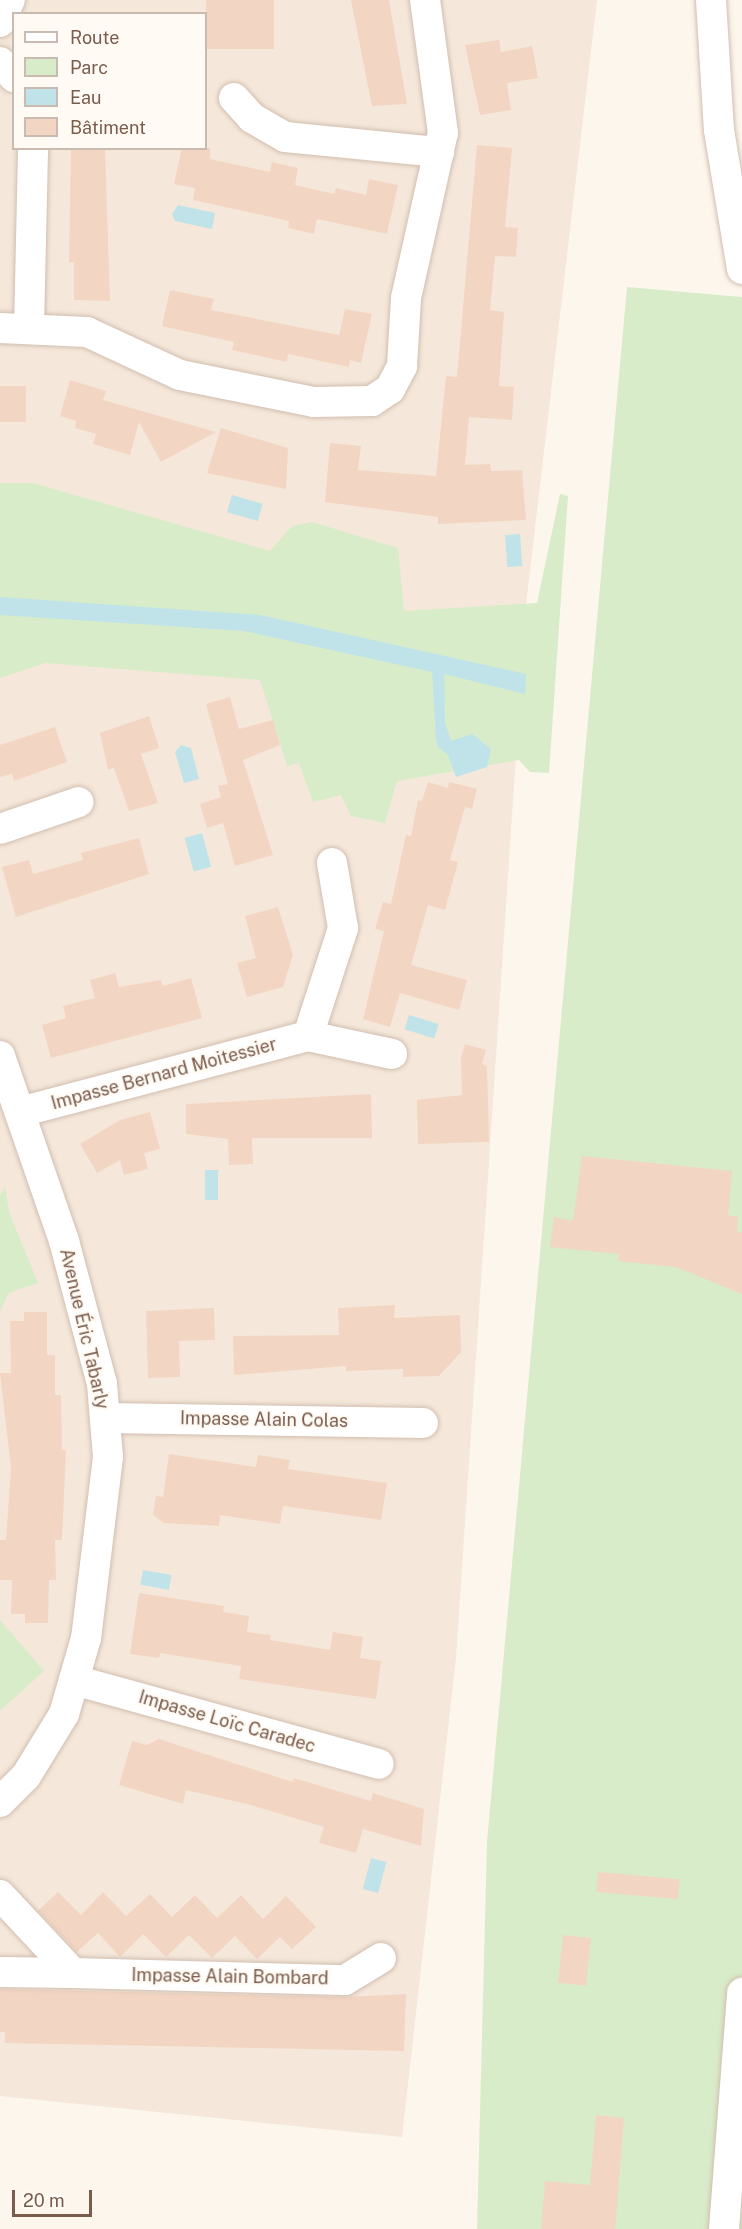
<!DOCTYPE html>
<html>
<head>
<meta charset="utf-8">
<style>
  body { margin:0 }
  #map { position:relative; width:742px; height:2229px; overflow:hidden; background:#fdf6ec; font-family:"Public Sans",sans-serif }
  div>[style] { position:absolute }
  .residential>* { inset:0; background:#f5e8da }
  .green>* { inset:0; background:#d8ecc9 }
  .water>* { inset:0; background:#bfe3e8; transform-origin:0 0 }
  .building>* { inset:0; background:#f3d5c3; transform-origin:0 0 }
  .roads { filter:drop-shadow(0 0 2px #d1beb0) drop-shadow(0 0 2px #d1beb0) }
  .minor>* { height:30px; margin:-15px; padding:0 15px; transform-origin:15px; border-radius:15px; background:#fff }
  span { translate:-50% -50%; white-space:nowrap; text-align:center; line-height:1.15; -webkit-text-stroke:4.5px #fffaf3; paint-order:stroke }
  .street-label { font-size:18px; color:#7a5c4d }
  .legend { position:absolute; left:12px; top:12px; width:195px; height:138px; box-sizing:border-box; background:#fffaf3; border:2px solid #cabbb1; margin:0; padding:8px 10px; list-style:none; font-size:18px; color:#7a5c4d }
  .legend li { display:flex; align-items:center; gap:12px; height:30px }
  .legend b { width:30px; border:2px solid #cabbb1 }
  .scale { position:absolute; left:12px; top:2190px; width:80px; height:27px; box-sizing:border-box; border:3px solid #7a5c4d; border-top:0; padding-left:8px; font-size:18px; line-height:21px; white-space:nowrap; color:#7a5c4d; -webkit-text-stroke:4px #fffaf3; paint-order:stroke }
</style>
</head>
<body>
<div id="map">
  <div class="residential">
    <i style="clip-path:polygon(evenodd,0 0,597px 0,526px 605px,456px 1658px,402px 2137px,0 2096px,0 0,14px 14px,206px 14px,206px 148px,14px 148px,14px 14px)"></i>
  </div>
  <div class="green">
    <i style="clip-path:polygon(627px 287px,742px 297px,742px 2229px,477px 2229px,487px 1842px)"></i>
    <i style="clip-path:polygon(0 483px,33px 483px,270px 551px,292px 526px,312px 522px,398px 548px,404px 611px,537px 603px,560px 494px,568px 496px,549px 773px,530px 772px,519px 760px,397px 781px,385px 823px,351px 816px,341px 795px,313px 802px,299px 763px,287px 766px,260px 680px,45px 663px,0 678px)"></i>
    <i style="clip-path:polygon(5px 1186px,9px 1212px,38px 1283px,9px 1293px,0 1311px,0 1196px)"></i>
    <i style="clip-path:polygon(0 1620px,44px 1671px,0 1711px)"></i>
  </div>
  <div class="water">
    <i style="clip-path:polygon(178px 205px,215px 213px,212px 229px,175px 221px,172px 214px)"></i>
    <i style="left:232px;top:495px;width:32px;height:18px;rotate:16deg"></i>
    <i style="left:520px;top:534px;width:32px;height:15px;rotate:86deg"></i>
    <i style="clip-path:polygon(0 597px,260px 615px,526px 674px,525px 694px,444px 674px,445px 722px,451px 741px,472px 734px,491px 749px,487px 767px,456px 777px,448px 755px,438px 747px,436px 739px,432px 672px,244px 631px,0 615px)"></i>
    <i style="clip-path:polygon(181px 745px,191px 748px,199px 779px,184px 783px,175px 752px)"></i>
    <i style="left:202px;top:833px;width:35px;height:18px;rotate:75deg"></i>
    <i style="left:409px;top:1015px;width:31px;height:15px;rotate:17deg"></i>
    <i style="left:205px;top:1170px;width:13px;height:30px"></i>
    <i style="left:143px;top:1570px;width:29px;height:15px;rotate:10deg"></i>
    <i style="left:371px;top:1858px;width:16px;height:32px;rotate:15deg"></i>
  </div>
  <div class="building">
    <i style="left:206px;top:0;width:68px;height:49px"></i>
    <i style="clip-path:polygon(351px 0,389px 0,407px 104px,372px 106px)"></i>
    <i style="clip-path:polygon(499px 40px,501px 52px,532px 46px,538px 78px,507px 83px,511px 110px,480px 115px,465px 45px)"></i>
    <i style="clip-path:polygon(477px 145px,512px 148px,505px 227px,518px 228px,516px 257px,495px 256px,490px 310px,504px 312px,499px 386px,514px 387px,512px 420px,469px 417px,465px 465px,490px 464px,491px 471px,522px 470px,526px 520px,438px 524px,438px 517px,325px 502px,330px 443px,361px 446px,358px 470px,436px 476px,446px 376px,457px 377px)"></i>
    <i style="clip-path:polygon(71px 148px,105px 148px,110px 301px,74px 300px,74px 262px,69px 262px)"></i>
    <i style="clip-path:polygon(182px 148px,210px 148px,210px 159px,270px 172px,272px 162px,298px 168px,295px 185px,334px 194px,336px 188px,366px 195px,369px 179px,398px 185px,387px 234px,317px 219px,314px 234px,288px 228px,289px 221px,193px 200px,195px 188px,174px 184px)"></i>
    <i style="clip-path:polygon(170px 290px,214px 299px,211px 310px,339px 335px,345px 309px,372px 314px,361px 363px,350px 360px,349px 367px,288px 354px,287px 362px,232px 350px,234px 342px,162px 326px)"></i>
    <i style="clip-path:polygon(70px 380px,106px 391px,103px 400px,216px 432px,161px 462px,139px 422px,130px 455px,93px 444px,96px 434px,75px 428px,76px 421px,60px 416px)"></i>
    <i style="left:0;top:386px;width:26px;height:36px"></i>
    <i style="clip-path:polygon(221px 428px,288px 448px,286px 489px,207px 473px)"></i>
    <i style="clip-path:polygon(230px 697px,239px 729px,273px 720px,280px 745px,243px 760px,273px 855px,235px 866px,223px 823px,207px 828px,200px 804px,221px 797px,218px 786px,228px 784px,206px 704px)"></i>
    <i style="clip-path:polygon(149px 716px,159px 748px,141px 754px,158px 803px,129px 811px,114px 768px,108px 770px,100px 733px)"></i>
    <i style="clip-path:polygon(55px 727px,67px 762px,14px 781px,12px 774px,0 777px,0 745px)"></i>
    <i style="clip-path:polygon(428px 782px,448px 788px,449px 782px,477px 789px,472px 809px,465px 807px,450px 860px,458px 862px,445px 910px,428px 905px,411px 965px,467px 980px,459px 1010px,400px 993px,390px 1027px,363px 1019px,384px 931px,375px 929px,383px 902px,391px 904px,406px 835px,411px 836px,418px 800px,422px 801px)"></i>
    <i style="clip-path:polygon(139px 838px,149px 874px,16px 917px,2px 867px,29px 860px,33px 874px,83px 860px,81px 853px)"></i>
    <i style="clip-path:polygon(278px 907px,293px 955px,283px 987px,247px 997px,237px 963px,256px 958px,245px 916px)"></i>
    <i style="clip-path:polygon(115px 973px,119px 987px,161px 980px,163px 986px,191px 978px,202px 1018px,51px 1058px,42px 1025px,66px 1018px,63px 1006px,95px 998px,90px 980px)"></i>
    <i style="clip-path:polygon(465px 1044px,486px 1050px,482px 1064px,487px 1066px,489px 1142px,418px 1144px,417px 1100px,462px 1095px,461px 1058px)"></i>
    <i style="clip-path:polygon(371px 1094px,372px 1138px,252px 1138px,253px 1164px,229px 1165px,228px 1139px,186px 1134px,186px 1104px)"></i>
    <i style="clip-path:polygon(150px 1112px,160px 1149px,144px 1153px,148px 1169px,124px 1175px,120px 1160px,97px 1173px,80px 1144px,120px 1120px)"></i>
    <i style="clip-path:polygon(582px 1156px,732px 1171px,728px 1215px,738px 1217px,737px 1231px,742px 1233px,742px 1294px,676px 1267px,618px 1261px,619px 1254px,550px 1247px,554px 1217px,573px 1221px)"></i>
    <i style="clip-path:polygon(395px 1305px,394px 1318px,460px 1315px,461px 1352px,439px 1376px,403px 1377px,403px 1369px,346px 1371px,346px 1366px,234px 1375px,233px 1336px,339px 1335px,338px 1308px)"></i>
    <i style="clip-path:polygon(214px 1308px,215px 1340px,179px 1341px,180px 1377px,148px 1378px,146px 1311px)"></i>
    <i style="clip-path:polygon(24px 1312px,47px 1312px,47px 1355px,55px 1355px,55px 1395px,61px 1395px,62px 1450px,66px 1450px,62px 1540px,55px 1540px,56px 1580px,49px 1580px,48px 1623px,25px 1623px,25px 1614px,11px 1614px,12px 1580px,0 1580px,0 1540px,6px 1540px,11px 1468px,0 1373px,11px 1373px,10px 1321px,24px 1321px)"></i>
    <i style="clip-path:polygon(169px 1454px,256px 1467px,258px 1455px,290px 1460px,288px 1469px,387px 1483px,381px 1520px,283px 1506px,280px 1524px,220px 1515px,219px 1526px,164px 1523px,153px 1515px,156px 1496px,163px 1497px)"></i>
    <i style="clip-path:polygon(139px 1593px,224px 1606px,223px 1612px,249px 1616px,247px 1632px,271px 1635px,270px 1640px,330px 1650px,333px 1632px,363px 1637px,360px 1658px,381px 1661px,376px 1699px,239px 1679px,241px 1666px,160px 1653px,159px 1658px,130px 1654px)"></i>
    <i style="clip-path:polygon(159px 1739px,293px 1782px,294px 1778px,371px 1801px,373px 1793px,424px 1809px,421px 1846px,363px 1829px,356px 1853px,319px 1843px,324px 1827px,251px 1805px,186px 1790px,183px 1804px,119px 1785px,132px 1741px,147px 1745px)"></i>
    <i style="left:598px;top:1872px;width:82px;height:20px;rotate:5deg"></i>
    <i style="clip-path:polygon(58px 1892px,81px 1915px,103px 1892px,126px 1916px,150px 1894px,172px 1917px,195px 1895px,217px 1918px,241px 1895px,263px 1919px,286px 1896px,316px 1927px,292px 1949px,280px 1937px,257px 1959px,235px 1936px,212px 1958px,189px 1935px,166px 1957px,143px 1934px,120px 1957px,98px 1933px,77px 1952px,38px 1911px)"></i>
    <i style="left:563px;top:1935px;width:28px;height:48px;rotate:6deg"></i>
    <i style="clip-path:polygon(0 1989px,345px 1997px,406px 1994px,404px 2051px,5px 2043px,5px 2032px,0 2032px)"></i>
    <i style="clip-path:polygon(596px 2115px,624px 2118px,615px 2229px,541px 2229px,545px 2181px,590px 2185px)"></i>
  </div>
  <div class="roads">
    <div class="minor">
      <i style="left:711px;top:0;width:130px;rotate:86.5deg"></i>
      <i style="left:719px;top:130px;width:141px;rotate:80.6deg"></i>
      <i style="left:0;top:22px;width:24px;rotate:-66deg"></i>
      <i style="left:0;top:62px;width:21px;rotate:47deg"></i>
      <i style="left:234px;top:98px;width:27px;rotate:48deg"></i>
      <i style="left:252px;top:118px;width:38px;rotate:30deg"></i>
      <i style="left:285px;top:137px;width:155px;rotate:5.6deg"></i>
      <i style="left:0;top:328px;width:87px;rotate:2.6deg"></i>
      <i style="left:87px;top:332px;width:102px;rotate:24.8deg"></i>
      <i style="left:180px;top:375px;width:137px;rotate:11.4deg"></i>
      <i style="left:314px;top:402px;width:58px;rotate:-1deg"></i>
      <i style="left:372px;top:401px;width:22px;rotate:-34deg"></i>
      <i style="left:390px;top:389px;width:26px;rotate:-62deg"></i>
      <i style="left:402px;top:366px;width:68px;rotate:-86.6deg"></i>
      <i style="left:406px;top:298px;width:169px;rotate:-77.4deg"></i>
      <i style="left:443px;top:133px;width:134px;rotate:-97.7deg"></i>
      <i style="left:29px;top:328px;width:180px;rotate:-88.7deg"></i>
      <i style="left:0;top:829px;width:83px;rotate:-18.9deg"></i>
      <i style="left:308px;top:1036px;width:114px;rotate:-72deg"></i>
      <i style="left:343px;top:928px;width:66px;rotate:-99.6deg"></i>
      <i style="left:0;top:1056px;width:196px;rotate:70.9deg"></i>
      <i style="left:64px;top:1241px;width:148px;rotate:75.1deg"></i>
      <i style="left:102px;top:1384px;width:73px;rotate:85.3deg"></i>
      <i style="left:108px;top:1457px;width:182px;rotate:96.9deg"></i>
      <i style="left:86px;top:1638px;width:79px;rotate:106.1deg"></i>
      <i style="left:64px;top:1714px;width:73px;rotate:121.5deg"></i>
      <i style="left:26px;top:1776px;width:37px;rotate:135deg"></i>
      <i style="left:20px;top:1112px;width:298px;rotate:-14.8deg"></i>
      <i style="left:308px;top:1036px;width:86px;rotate:12.1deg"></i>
      <i style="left:105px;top:1418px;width:318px;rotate:0.9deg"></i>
      <i style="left:74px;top:1680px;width:316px;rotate:15.4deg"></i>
      <i style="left:0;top:1895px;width:107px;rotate:46.9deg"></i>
      <i style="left:73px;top:1973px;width:272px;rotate:1.5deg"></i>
      <i style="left:345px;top:1980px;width:42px;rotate:-31.4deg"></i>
      <i style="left:0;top:1972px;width:73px;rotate:0.8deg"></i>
      <i style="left:724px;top:2229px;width:237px;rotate:-85.6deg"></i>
    </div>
  </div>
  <div class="street-label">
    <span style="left:164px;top:1074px;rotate:-15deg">Impasse Bernard Moitessier</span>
    <span style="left:84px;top:1329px;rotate:77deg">Avenue Éric Tabarly</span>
    <span style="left:264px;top:1420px;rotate:1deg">Impasse Alain Colas</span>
    <span style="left:227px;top:1722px;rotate:16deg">Impasse Loïc Caradec</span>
    <span style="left:230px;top:1977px;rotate:1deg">Impasse Alain Bombard</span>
  </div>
  <ul class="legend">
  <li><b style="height:8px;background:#fff"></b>Route</li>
  <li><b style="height:16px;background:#d8ecc9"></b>Parc</li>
  <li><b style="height:16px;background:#bfe3e8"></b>Eau</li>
  <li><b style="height:16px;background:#f3d5c3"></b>Bâtiment</li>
  </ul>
  <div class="scale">20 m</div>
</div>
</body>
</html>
